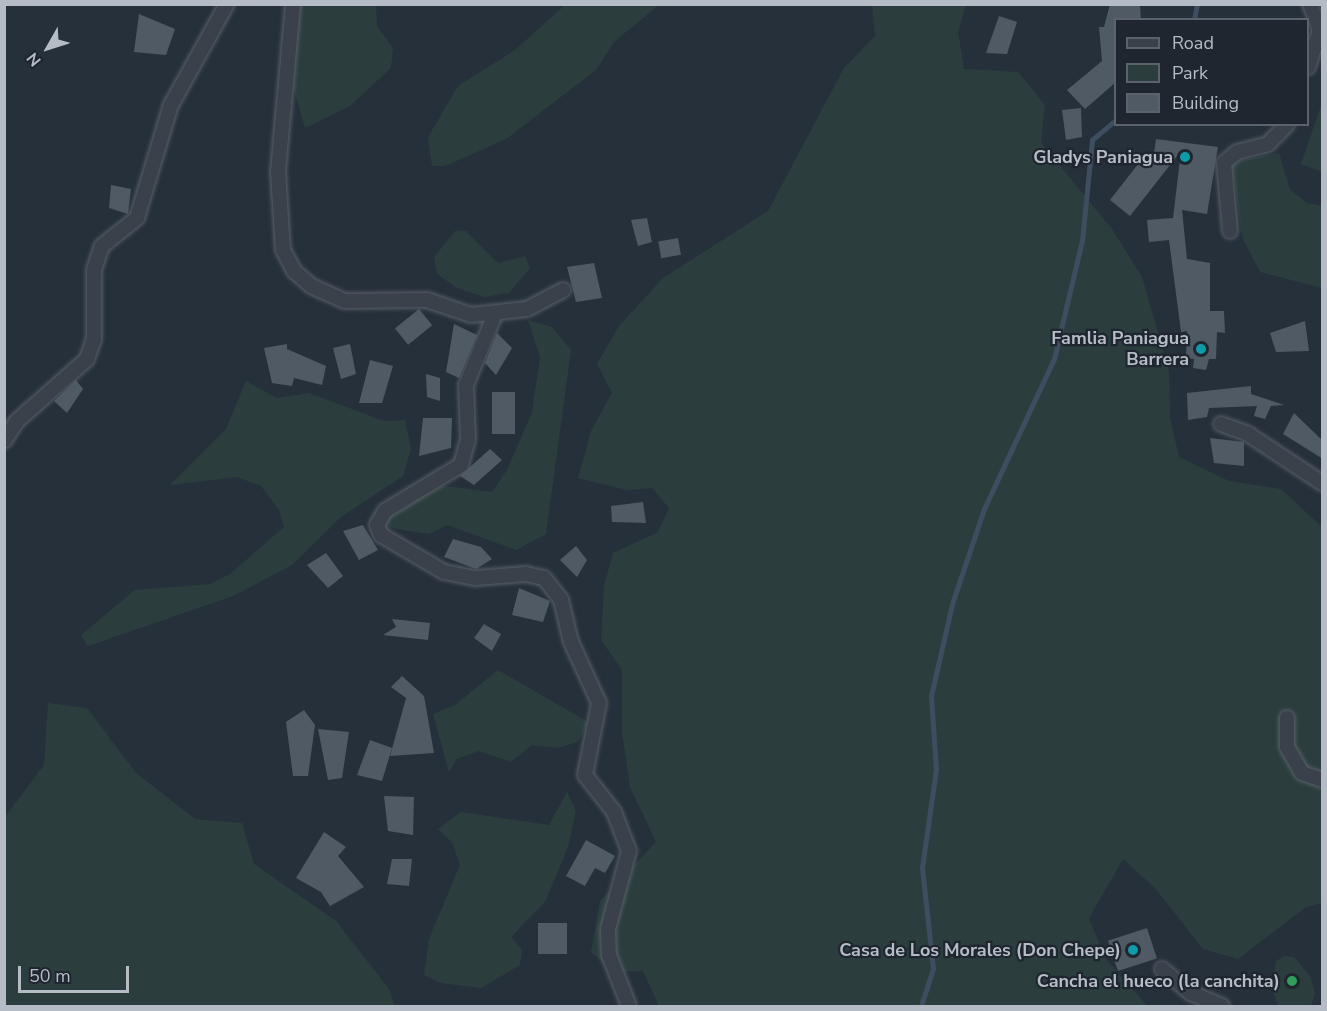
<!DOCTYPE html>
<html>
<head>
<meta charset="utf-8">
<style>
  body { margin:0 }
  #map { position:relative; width:1327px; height:1011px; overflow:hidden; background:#26303a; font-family:"Nunito Sans",sans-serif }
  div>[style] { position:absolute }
  .green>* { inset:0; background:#2b3e3d }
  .stream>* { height:4.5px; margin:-2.25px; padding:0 2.25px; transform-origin:2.25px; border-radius:2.25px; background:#3e4e60 }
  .building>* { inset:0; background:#4f5a65; transform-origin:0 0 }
  .roads { filter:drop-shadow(0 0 2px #585f68) drop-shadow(0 0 2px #585f68) }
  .street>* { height:14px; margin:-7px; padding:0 7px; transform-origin:7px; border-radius:7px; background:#3a414a }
  .dots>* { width:16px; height:16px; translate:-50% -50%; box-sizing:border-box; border:3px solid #1f262f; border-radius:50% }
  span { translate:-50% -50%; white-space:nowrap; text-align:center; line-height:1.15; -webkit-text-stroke:4.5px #1f262f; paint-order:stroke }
  .poi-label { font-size:18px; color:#b5bcc6; font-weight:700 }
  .right { translate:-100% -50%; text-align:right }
  .frame { position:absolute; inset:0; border:6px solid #b5bcc6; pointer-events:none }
  .legend { position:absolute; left:1114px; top:18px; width:195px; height:108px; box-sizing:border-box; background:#1f262f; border:2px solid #5b626b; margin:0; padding:8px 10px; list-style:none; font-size:18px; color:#b5bcc6 }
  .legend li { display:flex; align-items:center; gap:12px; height:30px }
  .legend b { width:30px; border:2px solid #5b626b }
  .north { position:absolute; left:18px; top:18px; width:60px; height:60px; -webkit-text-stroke:4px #1f262f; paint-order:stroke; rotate:231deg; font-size:16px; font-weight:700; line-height:24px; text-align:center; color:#b5bcc6 }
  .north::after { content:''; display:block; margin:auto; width:21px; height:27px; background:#b5bcc6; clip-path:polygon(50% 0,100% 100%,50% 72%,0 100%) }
  .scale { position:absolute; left:18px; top:966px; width:111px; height:27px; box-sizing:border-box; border:3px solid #b5bcc6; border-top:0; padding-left:8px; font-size:18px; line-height:21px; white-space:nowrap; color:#b5bcc6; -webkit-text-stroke:4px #1f262f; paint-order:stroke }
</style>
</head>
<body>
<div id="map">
  <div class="green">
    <i style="clip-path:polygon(300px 5px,376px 5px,377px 26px,393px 48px,391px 68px,350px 106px,305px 128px,289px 72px)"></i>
    <i style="clip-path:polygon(565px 5px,659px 5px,614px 42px,596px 70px,506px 139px,445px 166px,432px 166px,428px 137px,458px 86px,515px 50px)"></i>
    <i style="clip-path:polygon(872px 5px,966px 5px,958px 31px,964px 69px,1018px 72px,1045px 105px,1041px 143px,1112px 229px,1142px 277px,1169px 371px,1170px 418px,1179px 457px,1229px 481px,1281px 489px,1322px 527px,1322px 903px,1306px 907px,1238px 959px,1203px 949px,1155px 888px,1123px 859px,1089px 918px,1105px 958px,1147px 1006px,659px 1006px,643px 971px,614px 972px,591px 952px,600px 901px,656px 842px,630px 787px,622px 732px,622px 670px,601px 640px,604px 586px,613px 553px,658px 532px,669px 508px,652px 488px,627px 490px,578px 478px,591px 431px,612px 393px,597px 364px,619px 326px,663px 278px,768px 211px,844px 68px,875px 36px)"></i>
    <i style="clip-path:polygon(1322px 103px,1322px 172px,1301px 164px)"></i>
    <i style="clip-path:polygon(1279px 153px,1290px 190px,1307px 203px,1322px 206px,1322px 288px,1260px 272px,1242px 237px,1232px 162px)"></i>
    <i style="clip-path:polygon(456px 230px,466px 231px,498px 263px,525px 256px,530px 268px,509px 293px,484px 297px,457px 288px,437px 274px,434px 257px)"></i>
    <i style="clip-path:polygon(528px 320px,552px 327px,571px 350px,546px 534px,516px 550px,447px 525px,429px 534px,390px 528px,384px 520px,413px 494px,445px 486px,492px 492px,507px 470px,532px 412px,540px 357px)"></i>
    <i style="clip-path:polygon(246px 381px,277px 398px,309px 393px,384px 421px,405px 420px,411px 449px,403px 476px,341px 517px,292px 565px,233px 596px,88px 646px,81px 635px,135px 590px,210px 584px,230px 574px,284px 527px,279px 510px,261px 486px,237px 477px,170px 485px,226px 429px)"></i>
    <i style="clip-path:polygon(498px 670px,588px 722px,578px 742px,557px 748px,532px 745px,511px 762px,479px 751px,457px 759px,449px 772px,433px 714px,455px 705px)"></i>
    <i style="clip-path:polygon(48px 703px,87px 708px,136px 773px,195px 819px,242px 823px,254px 864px,336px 921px,389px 989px,395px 1006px,5px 1006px,5px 817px,44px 765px)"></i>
    <i style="clip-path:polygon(567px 792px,576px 811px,568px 847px,545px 902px,511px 937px,522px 950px,520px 965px,481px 988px,441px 983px,424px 975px,429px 939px,460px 865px,452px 842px,438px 829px,461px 812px,549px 825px)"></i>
    <i style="clip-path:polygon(1284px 956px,1294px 957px,1310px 976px,1315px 994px,1311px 1006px,1278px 1006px,1272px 987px,1276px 961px)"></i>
  </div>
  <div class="stream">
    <i style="left:1194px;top:20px;width:16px;rotate:-79deg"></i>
    <i style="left:921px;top:1006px;width:39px;rotate:-72deg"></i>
    <i style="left:933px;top:969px;width:102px;rotate:-96.2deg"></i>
    <i style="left:922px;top:868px;width:99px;rotate:-81.9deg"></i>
    <i style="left:936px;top:770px;width:74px;rotate:-93.9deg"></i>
    <i style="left:931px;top:696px;width:94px;rotate:-77.1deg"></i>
    <i style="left:952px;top:604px;width:100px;rotate:-71.4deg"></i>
    <i style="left:984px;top:509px;width:166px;rotate:-65deg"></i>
    <i style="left:1054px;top:359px;width:121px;rotate:-76.7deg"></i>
    <i style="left:1082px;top:241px;width:101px;rotate:-84.3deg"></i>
    <i style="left:1092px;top:140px;width:31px;rotate:-40deg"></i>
  </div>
  <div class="building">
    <i style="clip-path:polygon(1140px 4px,1141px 20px,1116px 18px,1116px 82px,1085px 109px,1067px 90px,1102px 61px,1099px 27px,1104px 27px,1110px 4px)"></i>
    <i style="clip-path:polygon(139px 14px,175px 29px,166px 55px,134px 52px)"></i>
    <i style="clip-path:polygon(999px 16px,1017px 22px,1007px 54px,986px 53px)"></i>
    <i style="clip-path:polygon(1081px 108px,1082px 137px,1066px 140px,1062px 110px)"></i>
    <i style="clip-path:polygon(1156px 139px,1218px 147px,1207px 214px,1182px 210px,1187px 259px,1210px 263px,1210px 311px,1224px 311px,1225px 333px,1217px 332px,1216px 359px,1209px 359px,1206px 370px,1193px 368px,1194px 359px,1186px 358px,1187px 331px,1181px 332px,1169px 240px,1149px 242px,1147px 220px,1173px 218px,1181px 151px,1130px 216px,1110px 200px,1142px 159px,1152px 168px)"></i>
    <i style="clip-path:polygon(111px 185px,131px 189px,128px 214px,109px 208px)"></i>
    <i style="clip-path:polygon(647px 218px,652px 242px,638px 246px,631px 220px)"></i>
    <i style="left:678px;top:238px;width:17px;height:20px;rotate:80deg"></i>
    <i style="clip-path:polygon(594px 263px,602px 298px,576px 302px,567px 267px)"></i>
    <i style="left:419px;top:309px;width:21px;height:31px;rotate:51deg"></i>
    <i style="clip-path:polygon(1305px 321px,1309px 351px,1276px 352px,1270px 333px)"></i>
    <i style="clip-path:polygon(454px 324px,477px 335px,459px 378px,446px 372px)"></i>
    <i style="clip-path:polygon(497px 333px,512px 348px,496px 375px,485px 363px)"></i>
    <i style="clip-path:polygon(287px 344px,287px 349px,326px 366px,322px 385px,294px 378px,292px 386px,272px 383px,264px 348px)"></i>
    <i style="clip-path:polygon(350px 344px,356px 374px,341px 379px,333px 348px)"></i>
    <i style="clip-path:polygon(370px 360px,393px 366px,382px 403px,359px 403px)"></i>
    <i style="clip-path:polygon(426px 374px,440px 378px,440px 401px,427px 397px)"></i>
    <i style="clip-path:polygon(76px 380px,83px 389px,67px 413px,54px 401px)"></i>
    <i style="clip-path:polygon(1251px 386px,1251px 394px,1284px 405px,1271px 406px,1265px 419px,1254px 416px,1257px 406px,1209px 408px,1207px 417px,1188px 420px,1187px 393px)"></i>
    <i style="left:492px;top:392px;width:23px;height:42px"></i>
    <i style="clip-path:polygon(1294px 413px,1323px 441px,1323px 459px,1283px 434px)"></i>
    <i style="clip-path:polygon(423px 418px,452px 418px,451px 448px,419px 456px)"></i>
    <i style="clip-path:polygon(1210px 438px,1244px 442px,1244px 466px,1214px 463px)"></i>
    <i style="clip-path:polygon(490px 449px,502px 460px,474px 485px,460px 476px)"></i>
    <i style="clip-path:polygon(643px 502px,646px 523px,612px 522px,611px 506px)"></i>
    <i style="clip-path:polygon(363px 525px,378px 550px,359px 560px,343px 531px)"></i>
    <i style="clip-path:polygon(453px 539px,481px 547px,492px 559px,476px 569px,444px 557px)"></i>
    <i style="clip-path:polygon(576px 546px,587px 560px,577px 577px,560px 560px)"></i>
    <i style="clip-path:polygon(326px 553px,343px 576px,328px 588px,307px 565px)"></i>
    <i style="clip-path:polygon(519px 588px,550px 601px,543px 622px,512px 615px)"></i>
    <i style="clip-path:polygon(392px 619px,430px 623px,428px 640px,383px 635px,396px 627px)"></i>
    <i style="clip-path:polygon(484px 624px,501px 634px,492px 651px,474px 638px)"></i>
    <i style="clip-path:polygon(402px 676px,424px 696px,434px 753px,390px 756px,406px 698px,391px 687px)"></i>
    <i style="clip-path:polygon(304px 710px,315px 725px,308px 776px,293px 776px,286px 722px)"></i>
    <i style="clip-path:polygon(318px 729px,349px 732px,342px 778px,328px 780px)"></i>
    <i style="clip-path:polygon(370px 740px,392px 748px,382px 781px,357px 775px)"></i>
    <i style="clip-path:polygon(384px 796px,414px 797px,413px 835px,388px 831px)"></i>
    <i style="clip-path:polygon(324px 832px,346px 847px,338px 856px,364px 887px,330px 906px,321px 892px,296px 878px)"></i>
    <i style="clip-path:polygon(586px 840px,615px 856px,605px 873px,595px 868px,585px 886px,566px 876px)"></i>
    <i style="clip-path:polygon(392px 859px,412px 859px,409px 886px,387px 884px)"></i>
    <i style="left:538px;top:923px;width:29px;height:31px"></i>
    <i style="left:1147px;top:928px;width:32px;height:41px;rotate:72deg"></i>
  </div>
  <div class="roads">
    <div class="street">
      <i style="left:293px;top:4px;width:168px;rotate:95.1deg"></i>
      <i style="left:278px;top:171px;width:79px;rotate:86.4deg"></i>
      <i style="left:283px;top:250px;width:24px;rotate:62deg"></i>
      <i style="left:294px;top:271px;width:23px;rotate:41deg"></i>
      <i style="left:311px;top:286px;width:37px;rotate:24deg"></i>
      <i style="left:345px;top:301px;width:82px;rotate:-0.7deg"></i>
      <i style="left:427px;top:300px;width:46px;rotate:18.8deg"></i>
      <i style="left:471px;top:315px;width:56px;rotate:-6.1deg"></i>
      <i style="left:527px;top:309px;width:41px;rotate:-27.8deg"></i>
      <i style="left:1308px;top:67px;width:39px;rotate:-72deg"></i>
      <i style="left:1320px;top:30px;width:28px;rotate:-111deg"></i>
      <i style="left:1230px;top:231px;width:68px;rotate:-95deg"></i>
      <i style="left:1224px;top:163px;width:17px;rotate:-40deg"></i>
      <i style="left:1237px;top:152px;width:32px;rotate:-14deg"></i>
      <i style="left:1268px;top:144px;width:28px;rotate:-46deg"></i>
      <i style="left:495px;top:314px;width:77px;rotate:112.2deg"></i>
      <i style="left:466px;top:385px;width:54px;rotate:87.9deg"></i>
      <i style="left:468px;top:439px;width:27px;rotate:105deg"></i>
      <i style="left:461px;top:465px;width:89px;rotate:148.8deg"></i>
      <i style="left:385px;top:511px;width:16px;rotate:120deg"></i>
      <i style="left:377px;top:525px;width:11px;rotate:68deg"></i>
      <i style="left:381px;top:535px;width:73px;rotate:30.4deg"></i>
      <i style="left:444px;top:572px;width:33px;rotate:11deg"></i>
      <i style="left:476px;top:578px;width:50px;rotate:-4.6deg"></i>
      <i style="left:526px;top:574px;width:18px;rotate:13deg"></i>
      <i style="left:544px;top:578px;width:28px;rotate:52deg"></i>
      <i style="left:561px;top:600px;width:43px;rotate:76.6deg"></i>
      <i style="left:571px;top:642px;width:67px;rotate:65.3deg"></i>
      <i style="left:599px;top:703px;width:73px;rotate:101deg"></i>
      <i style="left:585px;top:775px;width:47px;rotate:51.9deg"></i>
      <i style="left:614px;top:812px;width:42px;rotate:69deg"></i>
      <i style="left:629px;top:851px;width:81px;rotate:105.1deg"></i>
      <i style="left:608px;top:929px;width:26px;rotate:88deg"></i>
      <i style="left:609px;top:955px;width:55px;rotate:68.6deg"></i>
      <i style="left:1221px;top:424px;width:29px;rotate:20deg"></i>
      <i style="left:1248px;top:434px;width:89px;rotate:33.5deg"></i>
      <i style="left:4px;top:441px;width:24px;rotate:-57deg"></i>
      <i style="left:17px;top:421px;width:94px;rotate:-41.5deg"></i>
      <i style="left:87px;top:359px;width:21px;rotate:-71deg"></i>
      <i style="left:94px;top:339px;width:69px;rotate:-90deg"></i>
      <i style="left:94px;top:270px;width:25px;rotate:-72deg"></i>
      <i style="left:102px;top:246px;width:45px;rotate:-38.7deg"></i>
      <i style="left:137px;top:218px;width:118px;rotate:-73.3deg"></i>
      <i style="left:171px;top:105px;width:115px;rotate:-61deg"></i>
      <i style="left:1287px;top:718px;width:29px;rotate:90deg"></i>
      <i style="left:1287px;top:747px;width:30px;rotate:60deg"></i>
      <i style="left:1302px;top:773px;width:21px;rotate:19deg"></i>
      <i style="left:1162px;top:969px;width:38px;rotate:40deg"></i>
      <i style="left:1191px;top:993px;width:34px;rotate:23deg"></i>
    </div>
  </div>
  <div class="dots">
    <i style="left:1185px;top:157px;background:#0f9aa8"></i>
    <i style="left:1201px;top:349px;background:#0f9aa8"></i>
    <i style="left:1133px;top:950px;background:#0f9aa8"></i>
    <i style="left:1292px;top:981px;background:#2e9e5b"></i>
  </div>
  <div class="poi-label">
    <span class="right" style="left:1173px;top:157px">Gladys Paniagua</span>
    <span class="right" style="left:1189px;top:349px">Famlia Paniagua<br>Barrera</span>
    <span class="right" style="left:1121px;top:950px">Casa de Los Morales (Don Chepe)</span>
    <span class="right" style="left:1280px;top:981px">Cancha el hueco (la canchita)</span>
  </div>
  <div class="frame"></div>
  <ul class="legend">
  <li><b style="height:8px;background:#3a414a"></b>Road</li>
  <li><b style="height:16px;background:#2b3e3d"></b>Park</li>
  <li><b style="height:16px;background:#4f5a65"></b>Building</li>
  </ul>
  <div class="north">N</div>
  <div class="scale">50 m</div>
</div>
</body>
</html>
